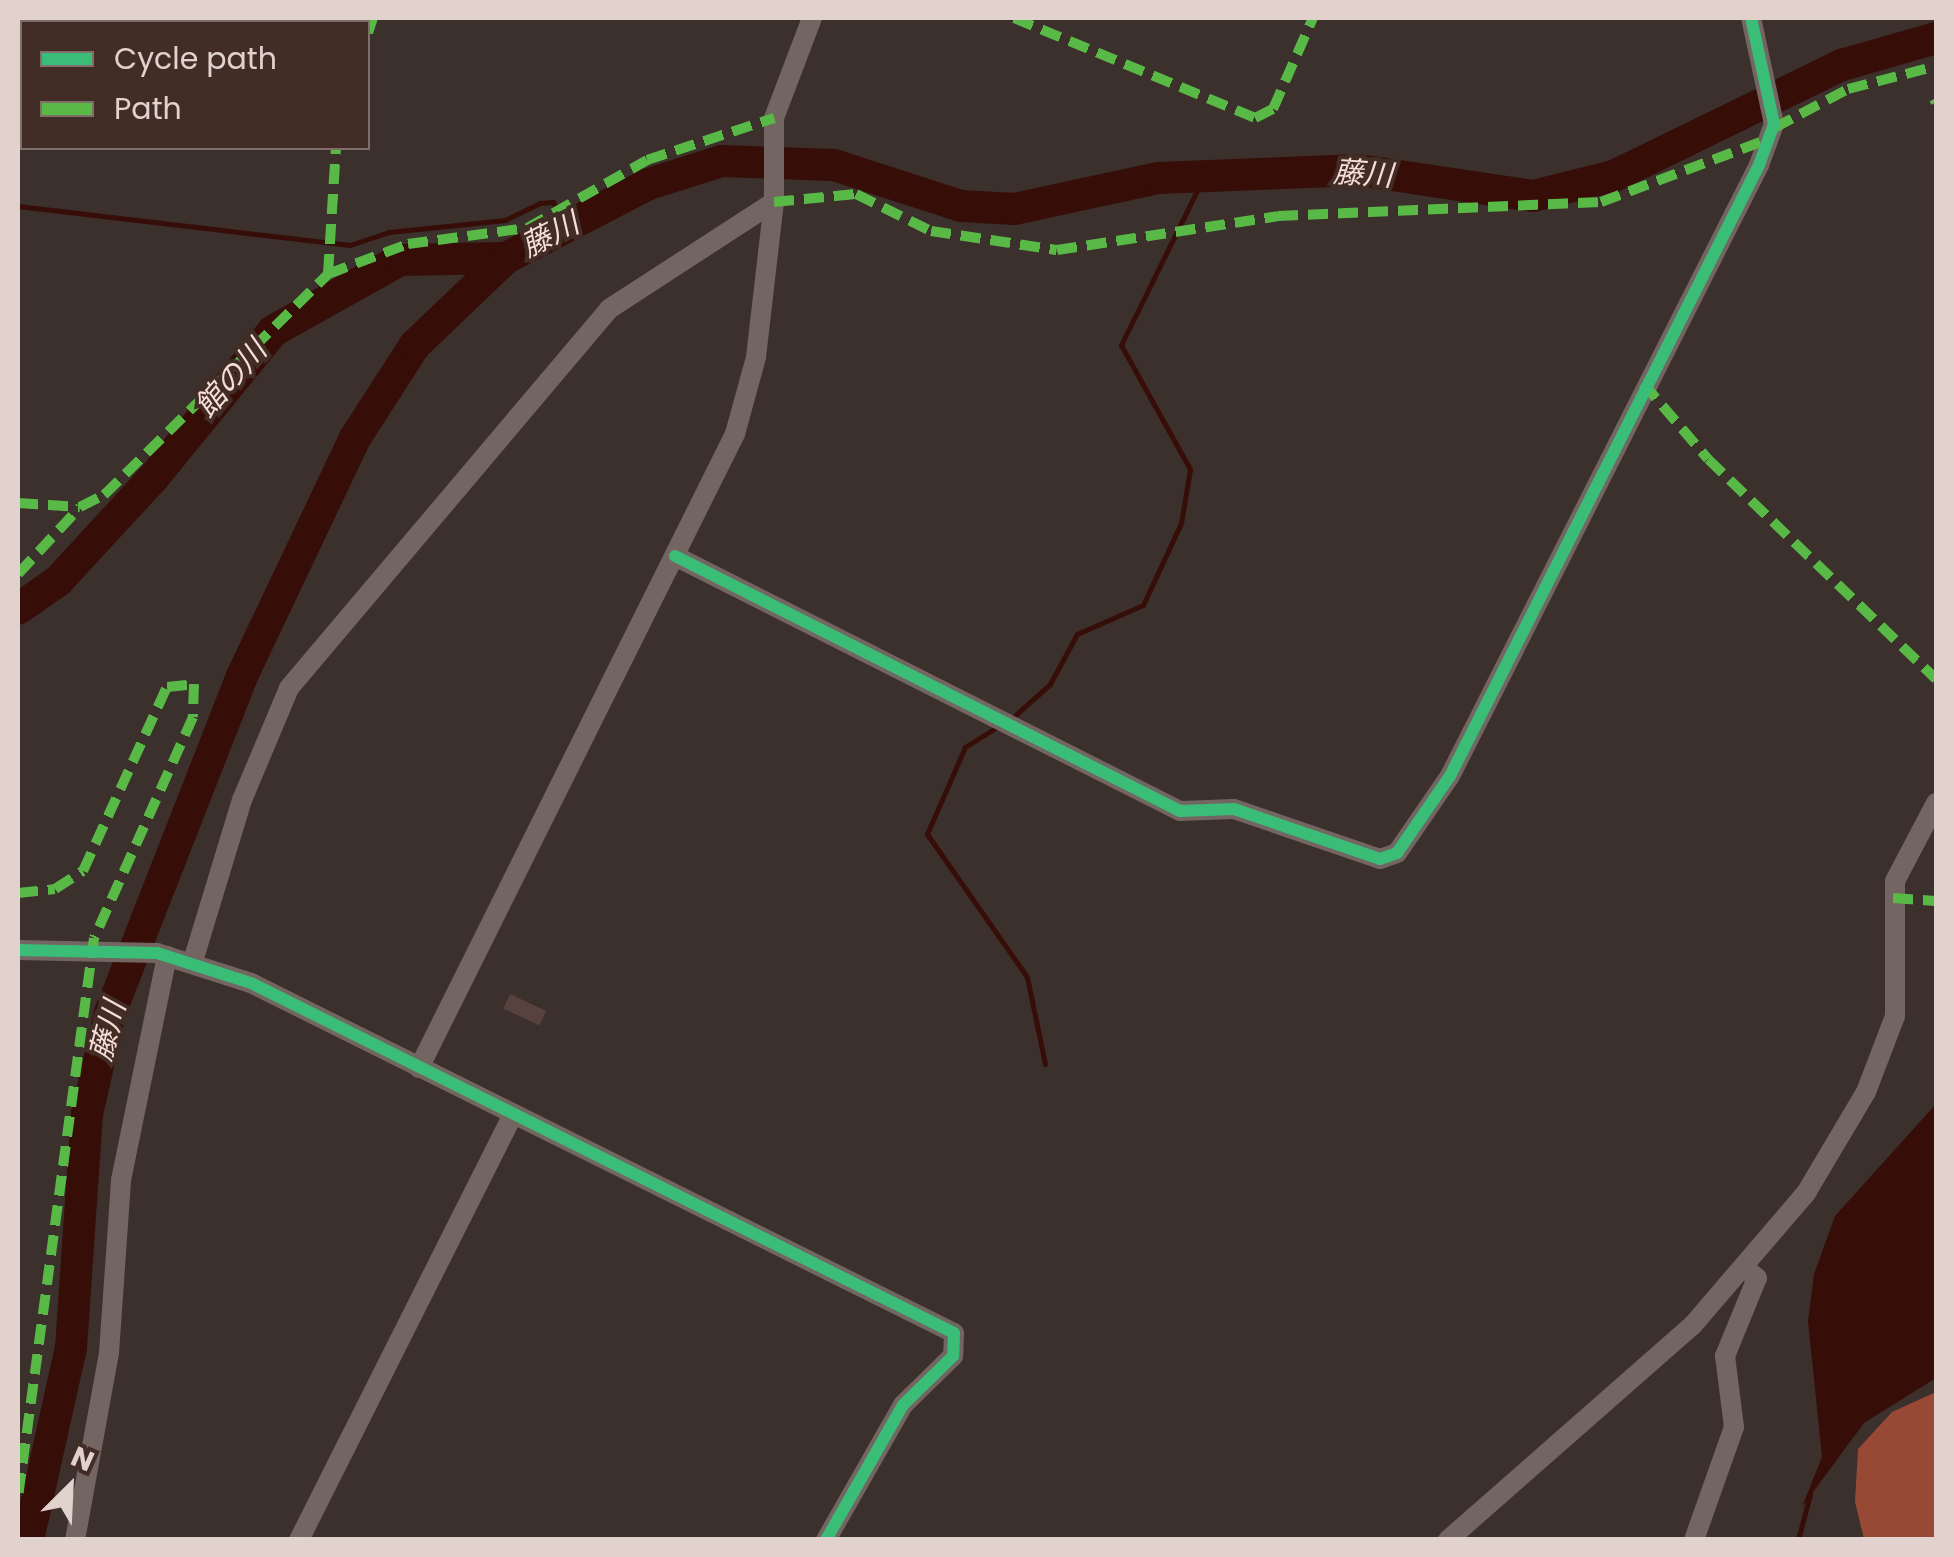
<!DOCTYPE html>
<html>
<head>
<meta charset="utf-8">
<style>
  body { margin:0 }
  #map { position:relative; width:1954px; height:1557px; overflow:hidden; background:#3b302c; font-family:Poppins,"Noto Sans JP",sans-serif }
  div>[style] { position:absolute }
  .forest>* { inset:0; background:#974936 }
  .water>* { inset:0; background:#370d07 }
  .stream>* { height:5px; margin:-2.5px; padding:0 2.5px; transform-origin:2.5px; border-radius:2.5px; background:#370d07 }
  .river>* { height:32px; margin:-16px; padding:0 16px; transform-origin:16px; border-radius:16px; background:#370d07 }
  .building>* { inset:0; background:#57423d; transform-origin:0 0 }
  .minor>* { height:20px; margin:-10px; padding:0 10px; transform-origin:10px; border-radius:10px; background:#736562 }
  .quiet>* { height:10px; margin-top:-5px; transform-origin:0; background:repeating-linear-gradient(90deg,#58b947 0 20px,transparent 0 30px) }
  .cycleway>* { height:12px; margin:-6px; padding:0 6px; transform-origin:6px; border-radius:6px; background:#3abd76 }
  span { translate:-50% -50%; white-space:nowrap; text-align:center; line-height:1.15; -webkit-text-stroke:8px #412c26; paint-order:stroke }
  .water-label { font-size:30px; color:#f7ddd6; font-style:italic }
  .frame { position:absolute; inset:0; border:20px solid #e1d2ce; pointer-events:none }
  .legend { position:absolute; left:20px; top:20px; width:350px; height:130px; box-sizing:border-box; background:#412c26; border:2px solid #816e69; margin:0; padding:12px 18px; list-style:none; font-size:30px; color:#e1d2ce }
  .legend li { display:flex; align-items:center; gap:20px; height:50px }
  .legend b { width:50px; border:2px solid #816e69 }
  .north { position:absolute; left:20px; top:1437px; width:100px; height:100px; -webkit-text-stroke:8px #412c26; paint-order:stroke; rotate:24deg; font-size:28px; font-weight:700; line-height:40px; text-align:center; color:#e1d2ce }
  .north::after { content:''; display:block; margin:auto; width:35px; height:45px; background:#e1d2ce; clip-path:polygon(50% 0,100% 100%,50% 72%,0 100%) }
</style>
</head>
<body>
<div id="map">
  <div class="forest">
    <i style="clip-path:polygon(1936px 1392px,1936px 1539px,1864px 1539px,1855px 1502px,1858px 1449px,1892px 1412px)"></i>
  </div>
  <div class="water">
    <i style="clip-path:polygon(1936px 1104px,1936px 1378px,1864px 1423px,1802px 1507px,1822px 1457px,1808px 1321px,1814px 1274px,1835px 1216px)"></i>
  </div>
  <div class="stream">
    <i style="left:18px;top:206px;width:334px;rotate:6.7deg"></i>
    <i style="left:350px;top:245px;width:41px;rotate:-18.4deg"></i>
    <i style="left:389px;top:232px;width:117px;rotate:-5.9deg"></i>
    <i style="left:505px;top:220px;width:39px;rotate:-26deg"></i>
    <i style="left:540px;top:203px;width:13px;rotate:-4deg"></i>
    <i style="left:553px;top:202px;width:29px;rotate:61deg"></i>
    <i style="left:1011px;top:719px;width:52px;rotate:-41.9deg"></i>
    <i style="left:1050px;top:684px;width:57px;rotate:-61.6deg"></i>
    <i style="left:1077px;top:634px;width:72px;rotate:-23.7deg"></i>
    <i style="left:1143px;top:605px;width:90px;rotate:-65.1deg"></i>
    <i style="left:1181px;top:523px;width:55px;rotate:-80.5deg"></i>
    <i style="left:1190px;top:469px;width:142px;rotate:-119.1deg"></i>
    <i style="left:1121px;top:345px;width:188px;rotate:-63.8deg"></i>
    <i style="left:997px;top:727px;width:38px;rotate:148deg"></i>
    <i style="left:965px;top:747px;width:95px;rotate:113.6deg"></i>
    <i style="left:927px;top:834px;width:174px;rotate:55deg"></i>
    <i style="left:1027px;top:977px;width:89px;rotate:78.3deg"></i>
    <i style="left:1798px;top:1540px;width:48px;rotate:-75.4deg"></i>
  </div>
  <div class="river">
    <i style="left:18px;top:609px;width:49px;rotate:-35deg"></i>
    <i style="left:58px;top:581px;width:142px;rotate:-47.3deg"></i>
    <i style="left:154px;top:477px;width:188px;rotate:-50.8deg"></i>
    <i style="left:273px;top:331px;width:145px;rotate:-29.2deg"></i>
    <i style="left:400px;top:260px;width:106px;rotate:-1.1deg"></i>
    <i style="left:28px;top:1540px;width:197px;rotate:-77.4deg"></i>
    <i style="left:71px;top:1348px;width:235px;rotate:-86.1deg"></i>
    <i style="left:87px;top:1114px;width:104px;rotate:-77.2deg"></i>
    <i style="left:110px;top:1013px;width:362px;rotate:-68.6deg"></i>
    <i style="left:242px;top:676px;width:263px;rotate:-64.6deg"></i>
    <i style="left:355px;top:438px;width:111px;rotate:-57.2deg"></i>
    <i style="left:415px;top:345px;width:126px;rotate:-43.7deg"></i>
    <i style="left:506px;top:258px;width:161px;rotate:-27.4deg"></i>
    <i style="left:649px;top:184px;width:76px;rotate:-17.7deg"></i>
    <i style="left:721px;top:161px;width:113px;rotate:2deg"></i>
    <i style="left:834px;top:165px;width:133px;rotate:17.9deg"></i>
    <i style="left:961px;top:206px;width:53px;rotate:3.2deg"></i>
    <i style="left:1014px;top:209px;width:148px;rotate:-12.1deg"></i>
    <i style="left:1159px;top:178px;width:200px;rotate:-2.3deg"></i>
    <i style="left:1359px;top:170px;width:176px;rotate:8.5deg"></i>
    <i style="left:1533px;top:196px;width:83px;rotate:-13.9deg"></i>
    <i style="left:1614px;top:176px;width:254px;rotate:-26deg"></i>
    <i style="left:1842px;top:65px;width:98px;rotate:-16deg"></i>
  </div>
  <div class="building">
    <i style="left:510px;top:994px;width:40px;height:16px;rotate:25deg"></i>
  </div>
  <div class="minor">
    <i style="left:675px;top:556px;width:566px;rotate:26.79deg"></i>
    <i style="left:1180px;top:811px;width:54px;rotate:-2.1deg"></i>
    <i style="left:1234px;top:809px;width:154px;rotate:18.9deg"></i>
    <i style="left:1380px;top:859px;width:18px;rotate:-19deg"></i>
    <i style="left:1397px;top:853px;width:93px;rotate:-55.5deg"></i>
    <i style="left:1450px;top:776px;width:685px;rotate:-63.17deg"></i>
    <i style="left:1759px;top:165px;width:44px;rotate:-69.9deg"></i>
    <i style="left:1774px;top:124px;width:108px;rotate:-102.2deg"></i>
    <i style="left:18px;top:950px;width:139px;rotate:1.2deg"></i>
    <i style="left:157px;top:953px;width:99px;rotate:17.7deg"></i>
    <i style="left:251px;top:983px;width:785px;rotate:26.47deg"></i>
    <i style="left:954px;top:1333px;width:23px;rotate:92deg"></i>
    <i style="left:953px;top:1356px;width:70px;rotate:135.6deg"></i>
    <i style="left:903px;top:1405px;width:155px;rotate:119.7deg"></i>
    <i style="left:193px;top:961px;width:168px;rotate:-73.1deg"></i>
    <i style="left:242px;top:800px;width:121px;rotate:-67.2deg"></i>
    <i style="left:289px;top:688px;width:496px;rotate:-49.8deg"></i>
    <i style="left:609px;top:309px;width:197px;rotate:-33deg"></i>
    <i style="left:774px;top:202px;width:84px;rotate:-90deg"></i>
    <i style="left:774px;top:118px;width:107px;rotate:-69.2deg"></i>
    <i style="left:419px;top:1068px;width:708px;rotate:-63.51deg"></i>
    <i style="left:735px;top:434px;width:80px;rotate:-74.7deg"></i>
    <i style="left:756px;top:357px;width:156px;rotate:-83.4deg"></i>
    <i style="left:75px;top:1540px;width:190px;rotate:-79.7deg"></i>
    <i style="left:109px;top:1353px;width:173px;rotate:-86deg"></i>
    <i style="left:121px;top:1180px;width:229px;rotate:-78.4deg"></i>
    <i style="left:299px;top:1540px;width:474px;rotate:-63.3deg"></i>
    <i style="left:1448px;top:1540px;width:325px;rotate:-41.3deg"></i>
    <i style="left:1692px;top:1326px;width:175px;rotate:-49.4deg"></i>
    <i style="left:1806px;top:1193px;width:117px;rotate:-59.3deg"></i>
    <i style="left:1866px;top:1092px;width:81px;rotate:-69.1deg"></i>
    <i style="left:1895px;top:1016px;width:135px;rotate:-90deg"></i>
    <i style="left:1895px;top:881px;width:88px;rotate:-62.3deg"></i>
    <i style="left:1694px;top:1540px;width:120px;rotate:-70.5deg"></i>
    <i style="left:1734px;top:1427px;width:72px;rotate:-97.2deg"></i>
    <i style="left:1725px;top:1356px;width:84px;rotate:-67.7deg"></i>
    <i style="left:1757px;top:1278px;width:16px;rotate:-142deg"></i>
  </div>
  <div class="quiet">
    <i style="left:1014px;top:18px;width:261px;rotate:22.5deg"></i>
    <i style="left:1255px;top:118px;width:20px;rotate:-27deg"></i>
    <i style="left:1273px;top:109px;width:99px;rotate:-66.3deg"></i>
    <i style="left:368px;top:33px;width:16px;rotate:-72deg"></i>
    <i style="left:1934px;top:99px;width:4px;rotate:63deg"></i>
    <i style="left:1774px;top:128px;width:84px;rotate:-27.8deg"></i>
    <i style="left:1848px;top:89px;width:91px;rotate:-14.6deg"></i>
    <i style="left:774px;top:202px;width:82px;rotate:-5.6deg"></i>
    <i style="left:856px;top:194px;width:84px;rotate:26.3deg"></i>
    <i style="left:931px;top:231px;width:127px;rotate:8.6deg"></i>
    <i style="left:1057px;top:250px;width:224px;rotate:-8.7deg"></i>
    <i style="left:1278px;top:216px;width:323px;rotate:-2.5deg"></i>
    <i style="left:1601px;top:202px;width:179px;rotate:-20.6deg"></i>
    <i style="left:328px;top:274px;width:126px;rotate:-86.4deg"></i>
    <i style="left:1643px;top:383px;width:100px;rotate:49.5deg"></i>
    <i style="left:1708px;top:459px;width:317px;rotate:44deg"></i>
    <i style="left:18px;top:503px;width:62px;rotate:3.7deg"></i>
    <i style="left:80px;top:507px;width:27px;rotate:-27deg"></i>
    <i style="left:104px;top:495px;width:315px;rotate:-44.6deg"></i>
    <i style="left:328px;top:274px;width:85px;rotate:-20.6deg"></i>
    <i style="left:408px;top:244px;width:120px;rotate:-7.7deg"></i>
    <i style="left:527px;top:228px;width:138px;rotate:-29.5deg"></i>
    <i style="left:647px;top:160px;width:134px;rotate:-18.3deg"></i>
    <i style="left:18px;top:574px;width:91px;rotate:-47.2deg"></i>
    <i style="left:18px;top:893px;width:37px;rotate:-6deg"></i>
    <i style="left:55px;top:889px;width:33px;rotate:-33deg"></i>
    <i style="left:83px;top:871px;width:202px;rotate:-65.5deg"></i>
    <i style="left:167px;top:687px;width:27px;rotate:-6deg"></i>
    <i style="left:194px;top:684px;width:33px;rotate:92deg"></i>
    <i style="left:193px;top:717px;width:242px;rotate:114.1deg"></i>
    <i style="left:94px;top:938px;width:564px;rotate:97.74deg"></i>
    <i style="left:1893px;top:898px;width:43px;rotate:4deg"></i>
  </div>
  <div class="cycleway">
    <i style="left:675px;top:556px;width:566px;rotate:26.79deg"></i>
    <i style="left:1180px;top:811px;width:54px;rotate:-2.1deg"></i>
    <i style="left:1234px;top:809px;width:154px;rotate:18.9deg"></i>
    <i style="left:1380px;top:859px;width:18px;rotate:-19deg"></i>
    <i style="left:1397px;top:853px;width:93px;rotate:-55.5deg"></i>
    <i style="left:1450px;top:776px;width:685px;rotate:-63.17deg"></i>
    <i style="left:1759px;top:165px;width:44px;rotate:-69.9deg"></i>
    <i style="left:1774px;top:124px;width:108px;rotate:-102.2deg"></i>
    <i style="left:18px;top:950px;width:139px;rotate:1.2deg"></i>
    <i style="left:157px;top:953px;width:99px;rotate:17.7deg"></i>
    <i style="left:251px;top:983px;width:785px;rotate:26.47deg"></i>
    <i style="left:954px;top:1333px;width:23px;rotate:92deg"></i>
    <i style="left:953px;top:1356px;width:70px;rotate:135.6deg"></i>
    <i style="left:903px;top:1405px;width:155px;rotate:119.7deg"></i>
  </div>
  <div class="water-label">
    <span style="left:1363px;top:174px;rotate:4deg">藤川</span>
    <span style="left:550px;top:235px;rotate:-27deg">藤川</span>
    <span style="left:231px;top:379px;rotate:-49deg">館の川</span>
    <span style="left:108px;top:1031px;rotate:-75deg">藤川</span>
  </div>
  <div class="frame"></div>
  <ul class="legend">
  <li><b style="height:12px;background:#3abd76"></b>Cycle path</li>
  <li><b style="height:12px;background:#58b947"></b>Path</li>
  </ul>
  <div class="north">N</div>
</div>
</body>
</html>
